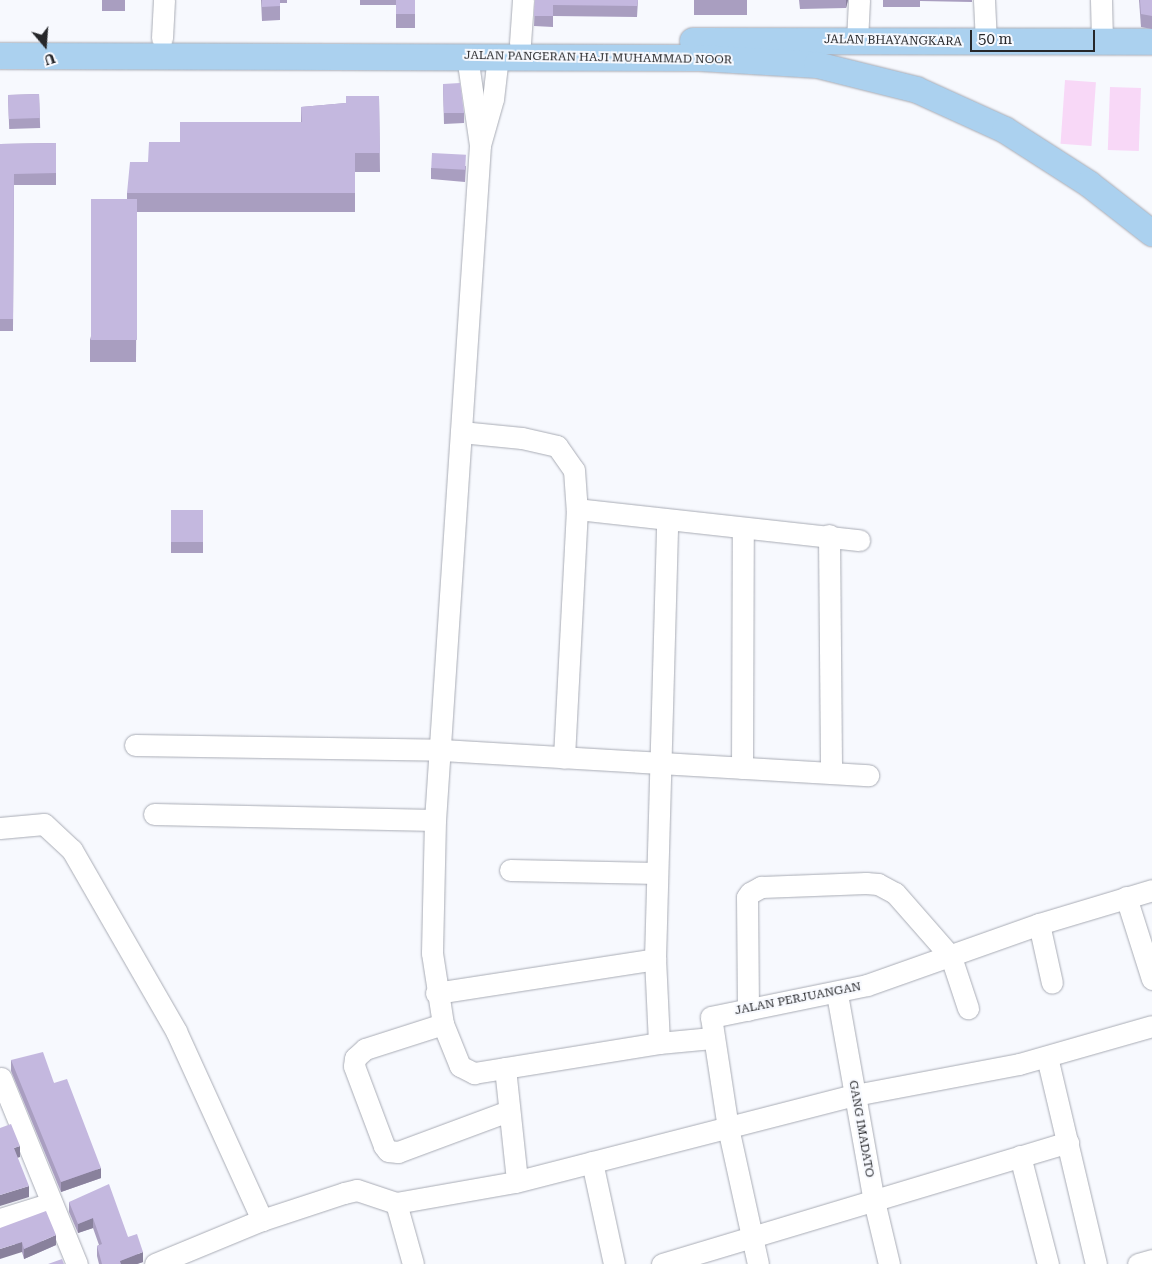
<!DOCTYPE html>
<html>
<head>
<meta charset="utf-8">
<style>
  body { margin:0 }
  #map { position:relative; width:1152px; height:1264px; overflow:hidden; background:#f7f9fe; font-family:"Roboto Serif",serif }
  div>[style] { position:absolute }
  .green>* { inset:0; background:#f8d8f7; transform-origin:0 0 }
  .roads { filter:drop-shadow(0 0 1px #a9acb5) drop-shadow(0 0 1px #a9acb5) }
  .minor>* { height:21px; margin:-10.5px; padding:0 10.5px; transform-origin:10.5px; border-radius:10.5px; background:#fff }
  .major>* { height:26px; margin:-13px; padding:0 13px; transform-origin:13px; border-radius:13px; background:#abd1ef }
  .wall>* { inset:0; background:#a99ec0; transform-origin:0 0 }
  .shaded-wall>* { inset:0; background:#89819c }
  .building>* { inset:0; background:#c4b8df; transform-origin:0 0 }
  span { translate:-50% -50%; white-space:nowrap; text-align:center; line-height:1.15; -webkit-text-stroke:4px #f7f9fe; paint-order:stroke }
  .street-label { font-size:12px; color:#26272a }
  .north { position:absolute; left:20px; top:20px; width:50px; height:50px; -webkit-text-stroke:4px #f7f9fe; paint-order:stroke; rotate:162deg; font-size:14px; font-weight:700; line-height:20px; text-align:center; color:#26272a }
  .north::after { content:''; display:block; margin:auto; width:18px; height:22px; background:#26272a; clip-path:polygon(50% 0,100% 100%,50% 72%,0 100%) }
  .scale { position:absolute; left:970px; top:30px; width:125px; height:22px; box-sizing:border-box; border:2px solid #26272a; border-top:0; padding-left:6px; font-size:15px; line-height:18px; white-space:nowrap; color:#26272a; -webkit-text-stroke:4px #f7f9fe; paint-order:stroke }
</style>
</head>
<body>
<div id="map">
  <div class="green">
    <i style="left:1065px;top:80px;width:31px;height:64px;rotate:4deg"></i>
    <i style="left:1110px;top:87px;width:31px;height:63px;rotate:2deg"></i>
  </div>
  <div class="roads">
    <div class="minor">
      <i style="left:984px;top:0;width:42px;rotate:87.3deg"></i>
      <i style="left:1101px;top:0;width:41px;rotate:88.6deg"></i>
      <i style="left:162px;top:38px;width:38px;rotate:-87deg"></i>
      <i style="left:857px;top:41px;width:41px;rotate:-87.2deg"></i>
      <i style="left:520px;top:43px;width:43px;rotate:-86deg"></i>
      <i style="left:467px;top:56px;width:90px;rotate:81.7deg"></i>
      <i style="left:498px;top:56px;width:43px;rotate:96.6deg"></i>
      <i style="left:493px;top:99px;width:48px;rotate:105.8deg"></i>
      <i style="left:480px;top:145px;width:676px;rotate:93.81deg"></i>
      <i style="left:435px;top:820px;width:133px;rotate:91.3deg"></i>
      <i style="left:432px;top:953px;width:72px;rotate:81.2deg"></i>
      <i style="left:443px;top:1024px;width:45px;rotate:68deg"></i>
      <i style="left:460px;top:1066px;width:16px;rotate:27deg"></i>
      <i style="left:474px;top:1073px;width:187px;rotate:-9.2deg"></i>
      <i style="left:659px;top:1043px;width:53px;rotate:-5.4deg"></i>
      <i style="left:461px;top:432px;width:61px;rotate:5.6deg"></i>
      <i style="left:522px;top:438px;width:36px;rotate:13deg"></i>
      <i style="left:557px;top:446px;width:29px;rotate:55deg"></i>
      <i style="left:574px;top:470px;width:39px;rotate:86deg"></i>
      <i style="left:577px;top:509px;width:249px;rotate:93deg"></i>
      <i style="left:577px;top:509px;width:284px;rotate:6.3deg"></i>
      <i style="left:829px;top:535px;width:237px;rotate:89.5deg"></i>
      <i style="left:135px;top:745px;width:307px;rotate:0.9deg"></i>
      <i style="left:442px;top:750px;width:427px;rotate:3.4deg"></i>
      <i style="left:742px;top:768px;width:238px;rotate:-89.8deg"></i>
      <i style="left:154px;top:814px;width:281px;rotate:1.2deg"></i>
      <i style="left:0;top:828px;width:44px;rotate:-5.2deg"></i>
      <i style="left:44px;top:824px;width:38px;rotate:43deg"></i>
      <i style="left:72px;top:850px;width:209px;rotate:60.1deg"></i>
      <i style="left:176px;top:1031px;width:208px;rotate:65.5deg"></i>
      <i style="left:510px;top:870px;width:147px;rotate:1.2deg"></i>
      <i style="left:1126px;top:897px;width:86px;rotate:72.4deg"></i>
      <i style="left:1039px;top:924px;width:60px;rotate:77.6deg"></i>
      <i style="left:436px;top:993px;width:222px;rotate:-8.8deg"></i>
      <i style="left:837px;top:994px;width:210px;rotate:79.9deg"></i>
      <i style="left:874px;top:1201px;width:65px;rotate:76.6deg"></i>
      <i style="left:748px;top:1010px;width:113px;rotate:-90.5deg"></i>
      <i style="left:747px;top:897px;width:5px;rotate:-53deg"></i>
      <i style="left:750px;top:893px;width:13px;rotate:-29deg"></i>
      <i style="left:761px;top:887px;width:105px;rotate:-2.2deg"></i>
      <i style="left:866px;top:883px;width:12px;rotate:5deg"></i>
      <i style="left:878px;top:884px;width:19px;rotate:28deg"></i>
      <i style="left:895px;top:893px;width:85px;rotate:48.8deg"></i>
      <i style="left:951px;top:957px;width:54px;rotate:71.6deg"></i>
      <i style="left:443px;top:1024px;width:82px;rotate:162.2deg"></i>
      <i style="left:365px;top:1049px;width:13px;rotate:138deg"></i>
      <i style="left:355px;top:1058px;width:8px;rotate:97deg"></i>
      <i style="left:354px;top:1066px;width:85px;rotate:69.4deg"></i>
      <i style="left:384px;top:1146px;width:6px;rotate:51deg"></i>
      <i style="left:388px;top:1151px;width:10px;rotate:6deg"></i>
      <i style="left:398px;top:1152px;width:117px;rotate:-20.4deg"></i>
      <i style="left:659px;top:1043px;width:84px;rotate:-92.7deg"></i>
      <i style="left:655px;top:959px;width:437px;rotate:-88.4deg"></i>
      <i style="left:1047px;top:1057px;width:213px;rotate:76.7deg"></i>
      <i style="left:505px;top:1068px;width:104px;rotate:83.9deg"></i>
      <i style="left:1px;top:1078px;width:201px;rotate:67.8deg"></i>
      <i style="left:1020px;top:1156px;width:112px;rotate:75.5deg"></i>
      <i style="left:592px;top:1162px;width:104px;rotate:77.8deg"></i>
      <i style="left:396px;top:1203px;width:63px;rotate:74.4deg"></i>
      <i style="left:0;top:1219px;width:54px;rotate:-17.1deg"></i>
      <i style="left:155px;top:1264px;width:116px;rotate:-22.4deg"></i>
      <i style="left:262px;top:1220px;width:86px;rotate:-18.2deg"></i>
      <i style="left:344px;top:1193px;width:13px;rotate:-13deg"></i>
      <i style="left:357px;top:1190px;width:41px;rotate:18.4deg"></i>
      <i style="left:396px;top:1203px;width:121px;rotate:-10deg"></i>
      <i style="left:515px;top:1182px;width:351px;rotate:-14.4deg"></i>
      <i style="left:855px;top:1095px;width:167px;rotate:-10.7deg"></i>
      <i style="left:1019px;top:1064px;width:138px;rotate:-15.9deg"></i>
      <i style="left:662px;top:1264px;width:424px;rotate:-16.7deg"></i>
      <i style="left:758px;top:1264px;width:139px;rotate:-102.4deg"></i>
      <i style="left:728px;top:1128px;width:112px;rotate:-98.7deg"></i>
      <i style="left:711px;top:1017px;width:159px;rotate:-11.6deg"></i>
      <i style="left:867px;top:985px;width:182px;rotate:-19.5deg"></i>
      <i style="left:1039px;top:924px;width:118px;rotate:-16.7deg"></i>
      <i style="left:1138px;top:1264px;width:15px;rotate:-16deg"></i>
    </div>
    <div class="major">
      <i style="left:693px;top:41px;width:459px;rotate:0.1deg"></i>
      <i style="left:0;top:56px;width:700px;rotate:0.16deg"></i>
      <i style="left:700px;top:58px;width:117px;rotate:3.4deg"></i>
      <i style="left:817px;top:65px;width:103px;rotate:14deg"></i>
      <i style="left:917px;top:90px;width:97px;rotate:24.4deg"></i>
      <i style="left:1005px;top:130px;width:100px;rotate:32.7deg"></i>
      <i style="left:1089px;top:184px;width:80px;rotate:37.9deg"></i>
    </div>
  </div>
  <div class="wall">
    <i style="left:102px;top:0;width:23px;height:11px"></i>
    <i style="clip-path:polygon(261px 0,287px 0,287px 3px,280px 3px,280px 20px,262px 21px)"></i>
    <i style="clip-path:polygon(360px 0,415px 0,415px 28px,396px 28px,396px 5px,360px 5px)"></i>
    <i style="clip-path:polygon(535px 0,638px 0,637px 17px,553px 16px,553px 27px,534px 26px)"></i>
    <i style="left:694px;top:0;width:53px;height:15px"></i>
    <i style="clip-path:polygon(799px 0,848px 0,846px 8px,800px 9px)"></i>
    <i style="clip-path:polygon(883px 0,972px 0,972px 2px,920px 1px,920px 7px,883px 7px)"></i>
    <i style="clip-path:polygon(1139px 0,1152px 0,1152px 29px,1141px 27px)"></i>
    <i style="clip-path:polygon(443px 84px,464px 113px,464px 123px,444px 124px)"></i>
    <i style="left:39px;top:94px;width:34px;height:31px;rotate:88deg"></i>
    <i style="clip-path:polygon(379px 96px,380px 172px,355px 172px,355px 212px,137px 212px,136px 362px,90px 362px,90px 340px,127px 199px,127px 193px,148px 162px,180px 142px,301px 122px,301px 107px,346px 103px)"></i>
    <i style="clip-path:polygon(56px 143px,56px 185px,14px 185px,13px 331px,0 331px,0 144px)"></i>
    <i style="clip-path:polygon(466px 166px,465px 182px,431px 179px,431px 168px)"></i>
    <i style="left:203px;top:510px;width:43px;height:32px;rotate:90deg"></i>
    <i style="clip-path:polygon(11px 1060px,54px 1083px,101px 1178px,61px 1192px,11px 1071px)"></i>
    <i style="clip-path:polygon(69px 1202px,128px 1237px,143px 1262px,137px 1264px,99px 1264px,97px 1256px,97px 1246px,99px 1245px,93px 1228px,78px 1233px,69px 1212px)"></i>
    <i style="clip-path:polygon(0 1228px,56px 1245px,24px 1259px,22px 1252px)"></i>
  </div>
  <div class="shaded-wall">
    <i style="clip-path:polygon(846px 0,848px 0,846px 8px)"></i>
    <i style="clip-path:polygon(20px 1146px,20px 1157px,14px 1159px,14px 1148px)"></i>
    <i style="clip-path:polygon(101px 1168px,101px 1178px,61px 1192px,61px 1182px)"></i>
    <i style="clip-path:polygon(29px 1186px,29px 1197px,0 1206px,0 1195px)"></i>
    <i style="clip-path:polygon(93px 1218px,93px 1228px,78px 1233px,78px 1224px)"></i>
    <i style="clip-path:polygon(56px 1235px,56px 1245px,24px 1259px,24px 1249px)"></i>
    <i style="clip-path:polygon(22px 1242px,22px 1252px,0 1259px,0 1249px)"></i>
    <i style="clip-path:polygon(143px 1252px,143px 1262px,137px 1264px,120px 1264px,120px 1261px)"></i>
  </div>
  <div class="building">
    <i style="clip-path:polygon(262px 0,280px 0,280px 6px,262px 7px)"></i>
    <i style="left:396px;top:0;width:19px;height:14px"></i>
    <i style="clip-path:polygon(535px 0,638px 0,637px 6px,553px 5px,553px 16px,534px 16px)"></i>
    <i style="clip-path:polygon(1140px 0,1152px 0,1152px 16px,1141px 14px)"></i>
    <i style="clip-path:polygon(460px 83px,464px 113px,444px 113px,443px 84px)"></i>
    <i style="left:39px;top:94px;width:24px;height:31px;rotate:88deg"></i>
    <i style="clip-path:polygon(346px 96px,379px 96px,380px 153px,355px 153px,355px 193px,127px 193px,130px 162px,148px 162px,149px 142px,180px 142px,180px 122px,302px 122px,301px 107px,346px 103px)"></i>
    <i style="clip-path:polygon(56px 143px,56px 173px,14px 174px,13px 319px,0 319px,0 144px)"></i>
    <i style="left:432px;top:153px;width:34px;height:15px;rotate:3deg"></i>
    <i style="left:91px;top:199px;width:46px;height:141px"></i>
    <i style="left:203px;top:510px;width:32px;height:32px;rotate:90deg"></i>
    <i style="clip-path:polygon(43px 1052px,54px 1083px,67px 1079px,101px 1168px,61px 1182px,11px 1060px)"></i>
    <i style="clip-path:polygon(11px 1124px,20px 1146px,14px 1148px,29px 1186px,0 1195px,0 1128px)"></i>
    <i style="clip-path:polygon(109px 1184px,128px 1237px,137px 1234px,143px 1252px,120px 1261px,121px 1264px,102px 1264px,97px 1246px,102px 1244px,93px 1218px,78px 1224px,69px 1202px)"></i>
    <i style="clip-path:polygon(46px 1211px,56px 1235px,24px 1249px,22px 1242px,0 1249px,0 1228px)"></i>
    <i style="clip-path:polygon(62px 1259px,64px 1264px,48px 1264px)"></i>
  </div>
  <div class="street-label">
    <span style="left:893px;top:41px;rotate:1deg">JALAN BHAYANGKARA</span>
    <span style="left:598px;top:58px;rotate:1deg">JALAN PANGERAN HAJI MUHAMMAD NOOR</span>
    <span style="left:798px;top:999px;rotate:-11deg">JALAN PERJUANGAN</span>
    <span style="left:861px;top:1129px;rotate:80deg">GANG IMADATO</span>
  </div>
  <div class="north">U</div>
  <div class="scale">50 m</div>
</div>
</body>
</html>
